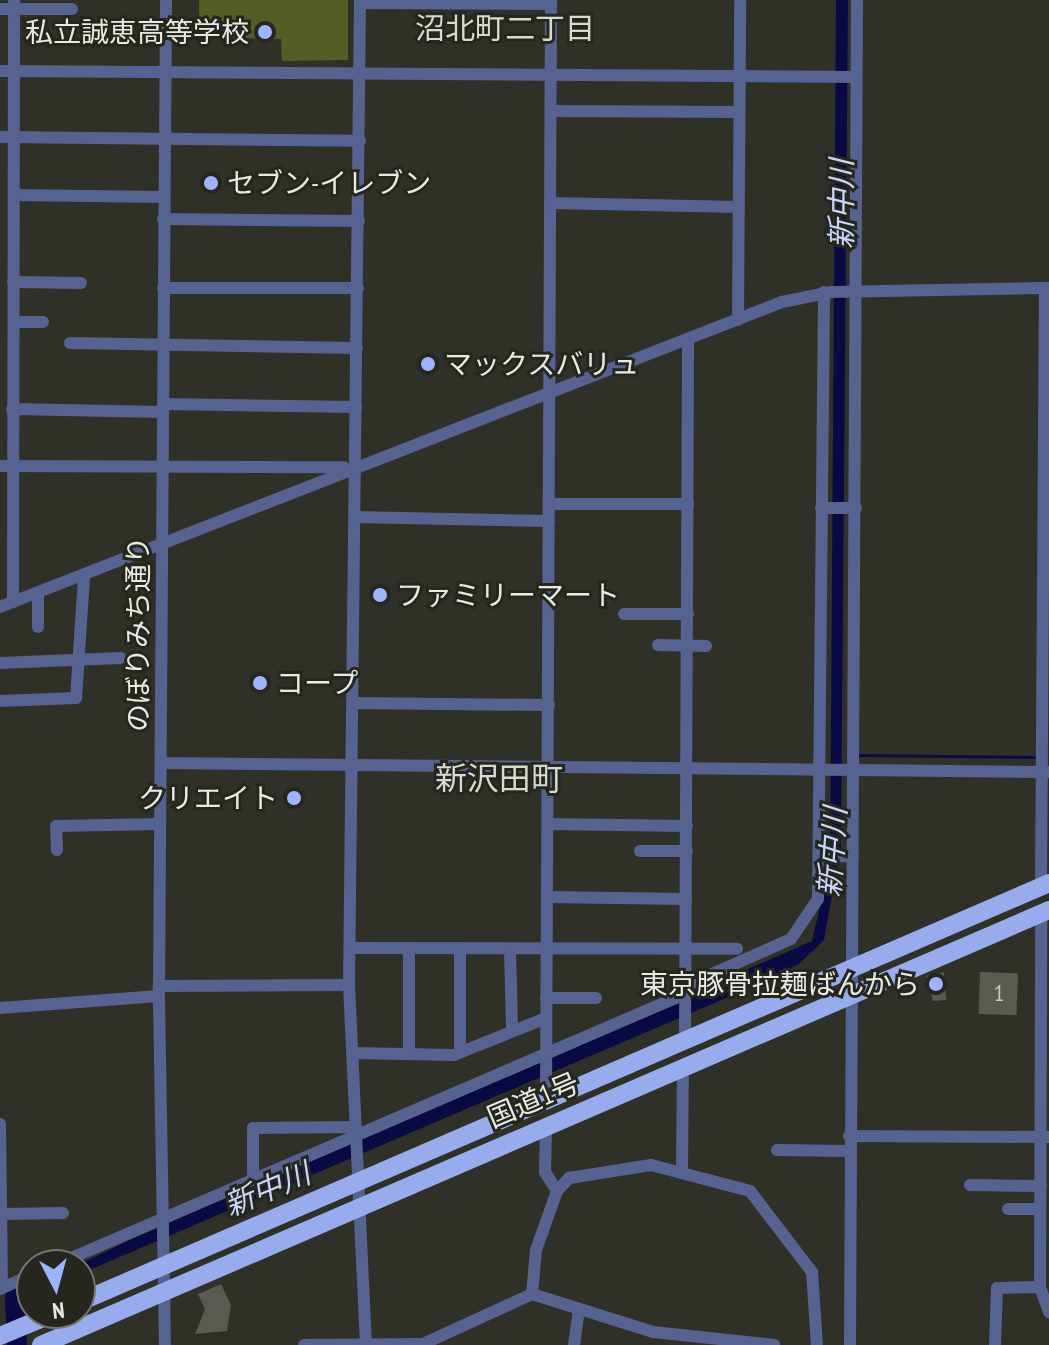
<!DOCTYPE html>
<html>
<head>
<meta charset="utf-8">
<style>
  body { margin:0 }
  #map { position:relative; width:1049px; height:1345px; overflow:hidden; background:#2f3129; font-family:"PT Sans Narrow","Noto Sans JP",sans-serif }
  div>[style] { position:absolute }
  .green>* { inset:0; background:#535e27 }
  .water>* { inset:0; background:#090a44 }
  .stream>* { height:3px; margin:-1.5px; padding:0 1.5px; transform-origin:1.5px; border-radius:1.5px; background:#090a44 }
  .river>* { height:20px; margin:-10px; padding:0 10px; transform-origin:10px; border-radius:10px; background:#090a44 }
  .building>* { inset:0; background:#595b52; transform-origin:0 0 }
  .minor>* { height:12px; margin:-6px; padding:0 6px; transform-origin:6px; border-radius:6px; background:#566390 }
  .highway>* { height:18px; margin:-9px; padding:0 9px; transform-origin:9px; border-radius:9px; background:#97abed }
  .dots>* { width:22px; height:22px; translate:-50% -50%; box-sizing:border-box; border:4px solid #25271f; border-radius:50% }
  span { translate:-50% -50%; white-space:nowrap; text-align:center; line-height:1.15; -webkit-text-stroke:6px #25271f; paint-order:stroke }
  .number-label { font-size:24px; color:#c4c6c0 }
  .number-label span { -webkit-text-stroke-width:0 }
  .poi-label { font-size:28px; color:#e8eae4 }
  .right { translate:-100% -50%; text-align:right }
  .left { translate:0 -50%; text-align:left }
  .street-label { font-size:28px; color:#e8eae4 }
  .neighbourhood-label { font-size:30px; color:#d7dacf }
  .water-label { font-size:30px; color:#cad6fb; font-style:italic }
  .quarter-label { font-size:32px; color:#d7dacf }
  .north { position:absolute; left:16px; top:1249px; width:80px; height:80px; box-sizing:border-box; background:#25271f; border:2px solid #73756e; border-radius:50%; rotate:174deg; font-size:22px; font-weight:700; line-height:32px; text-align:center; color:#e8eae4 }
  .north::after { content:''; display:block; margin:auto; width:28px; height:36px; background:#9eb3fd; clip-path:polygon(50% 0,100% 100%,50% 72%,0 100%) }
</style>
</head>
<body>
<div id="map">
  <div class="green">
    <i style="clip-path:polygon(199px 0,348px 0,348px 60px,282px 61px,281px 39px,199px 37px)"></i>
  </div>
  <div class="water">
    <i style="clip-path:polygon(836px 0,848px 0,841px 846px,824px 940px,799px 964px,752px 987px,80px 1274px,78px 1265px,130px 1240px,812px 941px,830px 863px)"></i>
  </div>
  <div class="stream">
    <i style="left:857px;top:755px;width:180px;rotate:0.6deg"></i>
  </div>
  <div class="river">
    <i style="left:15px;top:1297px;width:48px;rotate:87.6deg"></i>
  </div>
  <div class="building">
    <i style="clip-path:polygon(944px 972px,946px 1000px,933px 1001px,926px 976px)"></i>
    <i style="left:980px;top:972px;width:38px;height:42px;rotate:2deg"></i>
    <i style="clip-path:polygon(221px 1284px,231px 1305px,227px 1331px,195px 1334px,205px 1309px,198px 1294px)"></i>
  </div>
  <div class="minor">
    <i style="left:360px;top:0;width:985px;rotate:90.64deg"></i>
    <i style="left:349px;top:985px;width:360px;rotate:87.3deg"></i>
    <i style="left:361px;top:3px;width:190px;rotate:0.3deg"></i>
    <i style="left:0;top:9px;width:72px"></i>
    <i style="left:0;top:71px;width:856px;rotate:0.4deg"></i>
    <i style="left:551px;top:111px;width:188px;rotate:0.3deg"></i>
    <i style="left:0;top:137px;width:360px;rotate:0.6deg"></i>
    <i style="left:14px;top:195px;width:149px;rotate:0.8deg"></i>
    <i style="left:551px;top:203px;width:188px;rotate:1.2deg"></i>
    <i style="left:163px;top:219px;width:196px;rotate:0.6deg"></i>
    <i style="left:13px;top:282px;width:68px;rotate:0.8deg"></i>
    <i style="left:163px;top:288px;width:195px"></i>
    <i style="left:738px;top:320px;width:320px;rotate:-89.6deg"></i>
    <i style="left:14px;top:322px;width:29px"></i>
    <i style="left:70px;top:343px;width:287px;rotate:1deg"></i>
    <i style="left:163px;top:404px;width:193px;rotate:0.9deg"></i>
    <i style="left:12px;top:409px;width:151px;rotate:1.1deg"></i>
    <i style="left:0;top:466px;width:344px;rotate:0.2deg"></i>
    <i style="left:549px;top:504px;width:139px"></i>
    <i style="left:821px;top:508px;width:35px"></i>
    <i style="left:355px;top:517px;width:194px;rotate:1.2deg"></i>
    <i style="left:13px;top:602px;width:602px;rotate:-89.9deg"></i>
    <i style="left:0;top:607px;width:839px;rotate:-21.31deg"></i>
    <i style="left:782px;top:302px;width:50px;rotate:-11.5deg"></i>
    <i style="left:831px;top:292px;width:218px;rotate:-1.1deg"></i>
    <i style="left:624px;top:614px;width:64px"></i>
    <i style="left:38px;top:627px;width:34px;rotate:-90deg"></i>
    <i style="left:658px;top:645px;width:48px;rotate:1.2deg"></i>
    <i style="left:0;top:663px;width:121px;rotate:-2.4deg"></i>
    <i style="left:0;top:701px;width:76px;rotate:-2.3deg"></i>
    <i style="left:76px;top:698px;width:122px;rotate:-86.2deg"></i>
    <i style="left:354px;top:703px;width:195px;rotate:0.6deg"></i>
    <i style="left:161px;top:763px;width:888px;rotate:0.58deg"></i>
    <i style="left:548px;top:824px;width:139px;rotate:0.8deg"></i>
    <i style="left:57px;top:850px;width:24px;rotate:-92deg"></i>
    <i style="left:56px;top:826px;width:104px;rotate:-1.1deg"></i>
    <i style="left:640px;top:851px;width:47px"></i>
    <i style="left:820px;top:857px;width:33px;rotate:-2deg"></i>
    <i style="left:1041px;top:887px;width:599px;rotate:-89.62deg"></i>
    <i style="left:547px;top:897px;width:139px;rotate:0.8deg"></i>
    <i style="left:350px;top:948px;width:387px;rotate:0.1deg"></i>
    <i style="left:460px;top:949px;width:103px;rotate:90deg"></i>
    <i style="left:510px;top:950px;width:79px;rotate:88.5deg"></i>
    <i style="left:159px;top:986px;width:190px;rotate:-0.3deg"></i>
    <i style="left:685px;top:986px;width:116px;rotate:-23.9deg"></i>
    <i style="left:791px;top:939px;width:48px;rotate:-56deg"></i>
    <i style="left:818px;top:899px;width:607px;rotate:-89.43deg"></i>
    <i style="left:546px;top:998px;width:50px"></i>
    <i style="left:0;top:1008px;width:159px;rotate:-4.3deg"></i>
    <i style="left:685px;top:1041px;width:700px;rotate:-89.75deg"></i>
    <i style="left:352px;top:1053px;width:102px;rotate:1.1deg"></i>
    <i style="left:454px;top:1055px;width:99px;rotate:-21.9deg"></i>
    <i style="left:409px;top:1054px;width:105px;rotate:-90deg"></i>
    <i style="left:546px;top:1102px;width:1102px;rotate:-89.74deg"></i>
    <i style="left:0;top:1124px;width:164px;rotate:89.3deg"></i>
    <i style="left:546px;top:1125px;width:47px;rotate:91.2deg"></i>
    <i style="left:545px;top:1172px;width:22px;rotate:58deg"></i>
    <i style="left:849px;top:1136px;width:200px;rotate:0.3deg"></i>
    <i style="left:777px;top:1150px;width:72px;rotate:0.8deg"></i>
    <i style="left:682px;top:1173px;width:105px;rotate:-89.5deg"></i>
    <i style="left:253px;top:1178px;width:50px;rotate:-90deg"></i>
    <i style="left:253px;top:1128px;width:102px;rotate:-0.6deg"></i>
    <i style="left:970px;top:1185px;width:71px;rotate:0.8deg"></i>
    <i style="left:1008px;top:1209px;width:32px"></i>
    <i style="left:2px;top:1214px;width:61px;rotate:-0.9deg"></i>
    <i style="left:55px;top:1265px;width:686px;rotate:-23.28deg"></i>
    <i style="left:1040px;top:1287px;width:27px;rotate:70deg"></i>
    <i style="left:0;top:1289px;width:35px;rotate:-24deg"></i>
    <i style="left:532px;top:1294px;width:44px;rotate:-84.8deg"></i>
    <i style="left:536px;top:1250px;width:63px;rotate:-70.4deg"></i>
    <i style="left:557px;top:1191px;width:18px;rotate:-47deg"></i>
    <i style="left:569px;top:1178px;width:83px;rotate:-9deg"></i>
    <i style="left:651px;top:1165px;width:102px;rotate:14.7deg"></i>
    <i style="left:750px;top:1191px;width:102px;rotate:52.6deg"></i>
    <i style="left:812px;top:1272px;width:73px;rotate:86.1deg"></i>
    <i style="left:165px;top:1345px;width:359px;rotate:-91deg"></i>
    <i style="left:159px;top:986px;width:986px;rotate:-89.59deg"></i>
    <i style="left:304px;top:1345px;width:119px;rotate:-0.5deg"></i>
    <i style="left:423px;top:1344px;width:120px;rotate:-24.6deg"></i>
    <i style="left:532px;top:1294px;width:127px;rotate:17.4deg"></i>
    <i style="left:653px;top:1332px;width:122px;rotate:6.1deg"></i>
    <i style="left:574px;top:1345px;width:35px;rotate:-82deg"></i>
    <i style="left:850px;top:1345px;width:1345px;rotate:-89.7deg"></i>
    <i style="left:995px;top:1345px;width:57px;rotate:-88deg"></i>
    <i style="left:997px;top:1288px;width:43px;rotate:-1.3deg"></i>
    <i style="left:1040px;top:1287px;width:374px;rotate:-89.8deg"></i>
  </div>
  <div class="highway">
    <i style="left:80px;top:1302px;width:1056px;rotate:-23.38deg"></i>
    <i style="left:0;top:1336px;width:60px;rotate:-22.7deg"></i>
    <i style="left:41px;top:1345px;width:1098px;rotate:-23.34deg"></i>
  </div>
  <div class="dots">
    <i style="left:265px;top:32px;background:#9eb3fd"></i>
    <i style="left:211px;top:183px;background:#9eb3fd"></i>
    <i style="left:428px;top:364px;background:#9eb3fd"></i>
    <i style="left:380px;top:595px;background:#9eb3fd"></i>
    <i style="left:260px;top:683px;background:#9eb3fd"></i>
    <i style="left:294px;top:798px;background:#9eb3fd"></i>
    <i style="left:936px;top:984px;background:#9eb3fd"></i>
  </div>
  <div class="number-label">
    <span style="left:999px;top:993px">1</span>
  </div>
  <div class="poi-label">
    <span class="right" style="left:249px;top:32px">私立誠恵高等学校</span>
    <span class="left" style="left:227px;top:183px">セブン-イレブン</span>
    <span class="left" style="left:444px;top:364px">マックスバリュ</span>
    <span class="left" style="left:396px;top:595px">ファミリーマート</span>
    <span class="left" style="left:276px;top:683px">コープ</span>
    <span class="right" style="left:278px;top:798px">クリエイト</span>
    <span class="right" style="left:920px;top:984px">東京豚骨拉麺ばんから</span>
  </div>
  <div class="street-label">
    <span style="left:138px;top:634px;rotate:-90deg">のぼりみち通り</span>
    <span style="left:533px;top:1100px;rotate:-23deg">国道1号</span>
  </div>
  <div class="neighbourhood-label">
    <span style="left:505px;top:28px">沼北町二丁目</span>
  </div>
  <div class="water-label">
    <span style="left:841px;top:204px;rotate:-90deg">新中川</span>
    <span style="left:832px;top:852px;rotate:-86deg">新中川</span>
    <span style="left:267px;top:1189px;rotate:-23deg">新中川</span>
  </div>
  <div class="quarter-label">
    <span style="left:499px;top:778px">新沢田町</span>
  </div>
  <div class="north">N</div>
</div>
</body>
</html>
